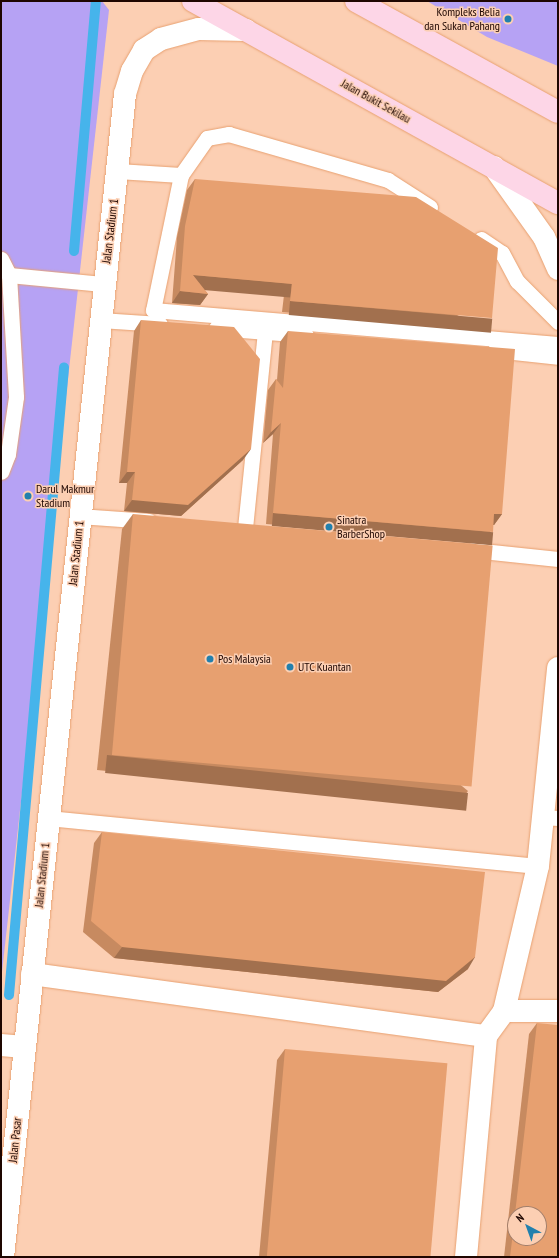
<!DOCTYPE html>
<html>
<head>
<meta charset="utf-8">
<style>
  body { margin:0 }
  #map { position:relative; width:559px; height:1258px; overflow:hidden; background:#fccfb3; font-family:"PT Sans Narrow",sans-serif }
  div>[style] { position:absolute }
  .green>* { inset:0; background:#b6a2f4 }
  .stream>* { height:10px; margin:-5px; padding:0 5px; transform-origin:5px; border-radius:5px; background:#46b4eb }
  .roads { filter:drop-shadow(0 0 1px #e8a171) drop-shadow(0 0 1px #e8a171) }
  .lane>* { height:15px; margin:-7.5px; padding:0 7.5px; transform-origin:7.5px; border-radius:7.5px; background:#fff }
  .street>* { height:22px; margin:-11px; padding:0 11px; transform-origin:11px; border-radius:11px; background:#fff }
  .secondary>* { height:22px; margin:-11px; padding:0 11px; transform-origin:11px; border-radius:11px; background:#fdd6e7 }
  .wall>* { inset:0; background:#c78a60 }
  .shaded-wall>* { inset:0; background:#a2704e; transform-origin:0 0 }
  .building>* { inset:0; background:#e7a070; transform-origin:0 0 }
  .dots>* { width:11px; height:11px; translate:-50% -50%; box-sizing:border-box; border:2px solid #fccfb3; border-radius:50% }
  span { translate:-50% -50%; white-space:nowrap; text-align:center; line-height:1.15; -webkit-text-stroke:3px #fccfb3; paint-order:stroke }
  .poi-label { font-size:12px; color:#1e0600 }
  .right { translate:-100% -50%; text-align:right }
  .left { translate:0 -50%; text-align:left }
  .street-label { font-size:12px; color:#1e0600 }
  .frame { position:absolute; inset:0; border:2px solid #1e0600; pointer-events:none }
  .north { position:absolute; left:507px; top:1206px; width:40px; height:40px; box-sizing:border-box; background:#fccfb3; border:1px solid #a37f6b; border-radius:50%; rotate:319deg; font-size:11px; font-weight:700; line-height:16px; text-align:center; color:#1e0600 }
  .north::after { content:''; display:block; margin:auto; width:14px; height:18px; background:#2280ad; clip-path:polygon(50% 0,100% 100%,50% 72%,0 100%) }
</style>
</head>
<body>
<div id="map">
  <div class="green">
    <i style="clip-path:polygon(1px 1px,102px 1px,109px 10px,1px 981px)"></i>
    <i style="clip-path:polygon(427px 1px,558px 1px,558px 66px,487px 37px)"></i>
  </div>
  <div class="stream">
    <i style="left:74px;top:251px;width:251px;rotate:-85deg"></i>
    <i style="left:9px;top:995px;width:630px;rotate:-84.99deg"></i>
  </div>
  <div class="roads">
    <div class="lane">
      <i style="left:117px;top:171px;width:64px;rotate:3.6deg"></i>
      <i style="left:430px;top:207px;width:50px;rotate:-147.3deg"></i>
      <i style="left:388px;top:180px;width:166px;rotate:-163.9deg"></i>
      <i style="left:229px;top:134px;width:22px;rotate:170deg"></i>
      <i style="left:207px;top:138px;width:45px;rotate:125.1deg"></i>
      <i style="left:181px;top:175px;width:138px;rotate:101.7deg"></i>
      <i style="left:153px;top:310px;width:406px;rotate:4.8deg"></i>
      <i style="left:481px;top:239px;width:25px;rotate:34deg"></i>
      <i style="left:502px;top:253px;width:32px;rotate:62deg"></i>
      <i style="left:517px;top:281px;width:58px;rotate:45deg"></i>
      <i style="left:1px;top:259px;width:18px;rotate:63deg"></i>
      <i style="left:9px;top:275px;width:122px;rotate:86.7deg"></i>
      <i style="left:16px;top:397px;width:58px;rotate:98deg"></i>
      <i style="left:8px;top:454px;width:19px;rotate:111deg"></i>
      <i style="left:9px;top:275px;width:94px;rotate:5.5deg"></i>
      <i style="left:100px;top:320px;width:60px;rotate:3.8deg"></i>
      <i style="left:216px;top:328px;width:90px;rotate:4.4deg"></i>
      <i style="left:495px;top:350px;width:63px;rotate:6.3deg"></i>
      <i style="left:79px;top:516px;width:70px;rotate:4.1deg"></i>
      <i style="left:245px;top:528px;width:197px;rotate:-84.2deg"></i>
      <i style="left:473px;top:550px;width:85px;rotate:6deg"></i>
      <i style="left:543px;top:817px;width:15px;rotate:4deg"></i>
      <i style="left:48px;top:818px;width:492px;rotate:5.6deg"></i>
    </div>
    <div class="street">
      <i style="left:494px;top:167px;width:86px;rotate:54.5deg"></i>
      <i style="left:544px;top:237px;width:35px;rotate:66deg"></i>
      <i style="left:32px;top:974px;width:458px;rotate:7.8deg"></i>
      <i style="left:504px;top:1011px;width:54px"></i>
      <i style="left:1px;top:1045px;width:23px;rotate:5deg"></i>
      <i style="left:3px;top:1257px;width:1169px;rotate:-84.01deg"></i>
      <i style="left:125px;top:94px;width:24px;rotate:-73deg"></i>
      <i style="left:132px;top:71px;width:24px;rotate:-60deg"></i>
      <i style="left:144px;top:50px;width:20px;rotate:-33deg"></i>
      <i style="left:161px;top:39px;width:39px;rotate:-15deg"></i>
      <i style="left:199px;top:29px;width:47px;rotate:1.2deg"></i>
      <i style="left:466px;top:1257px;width:222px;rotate:-84.8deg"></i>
      <i style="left:486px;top:1036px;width:31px;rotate:-54deg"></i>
      <i style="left:504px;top:1011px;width:149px;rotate:-76.8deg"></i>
      <i style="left:538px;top:866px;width:199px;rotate:-84.2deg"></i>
    </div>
    <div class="secondary">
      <i style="left:193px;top:1px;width:417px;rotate:29deg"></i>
      <i style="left:356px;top:1px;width:230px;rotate:28.8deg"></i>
    </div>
  </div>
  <div class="wall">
    <i style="clip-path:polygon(195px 179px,484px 329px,282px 312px,284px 295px,203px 288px,208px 294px,200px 305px,172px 303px,177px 237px,187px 190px)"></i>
    <i style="clip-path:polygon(141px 320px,243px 460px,181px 516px,124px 511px,127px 483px,119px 483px,134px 331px)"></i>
    <i style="clip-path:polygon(288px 331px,502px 514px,494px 525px,493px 525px,485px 543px,266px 524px,273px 434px,263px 443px,268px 390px,276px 379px,277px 380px,280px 342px)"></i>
    <i style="clip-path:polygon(133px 514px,468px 791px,457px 806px,97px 770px,122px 529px)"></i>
    <i style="clip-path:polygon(102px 832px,468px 969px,438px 992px,114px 958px,83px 932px,94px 843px)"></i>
    <i style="clip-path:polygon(537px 1023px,558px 1257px,504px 1257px,529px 1034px)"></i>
    <i style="clip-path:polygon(285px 1049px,429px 1257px,259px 1257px,277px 1060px)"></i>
  </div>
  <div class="shaded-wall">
    <i style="left:193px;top:275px;width:99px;height:14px;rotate:5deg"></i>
    <i style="clip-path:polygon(180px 291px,208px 294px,200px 305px,172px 303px)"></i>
    <i style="left:290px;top:301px;width:203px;height:14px;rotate:5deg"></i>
    <i style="clip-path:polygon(281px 423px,273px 434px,263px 443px,271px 432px)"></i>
    <i style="clip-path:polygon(251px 449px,243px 460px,181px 516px,124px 511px,132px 500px)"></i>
    <i style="clip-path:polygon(127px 472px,135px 472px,127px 483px,119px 483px)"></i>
    <i style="left:273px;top:513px;width:221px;height:13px;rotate:5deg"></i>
    <i style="clip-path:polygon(494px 514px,502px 514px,494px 525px,487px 525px)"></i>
    <i style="left:107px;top:755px;width:363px;height:18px;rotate:6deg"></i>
    <i style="clip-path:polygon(122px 947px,475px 957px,468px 969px,438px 992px,114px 958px)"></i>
  </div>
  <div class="building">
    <i style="clip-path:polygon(195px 179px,416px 197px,498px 248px,492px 318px,290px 301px,292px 284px,193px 275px,208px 294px,180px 291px,185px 226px)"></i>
    <i style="clip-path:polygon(141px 320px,234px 327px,260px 359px,251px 449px,188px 505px,132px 500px,135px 472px,127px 472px)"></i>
    <i style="clip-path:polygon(288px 331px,515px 349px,502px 514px,494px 514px,493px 532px,273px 513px,281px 423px,271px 432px,276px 379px,283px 388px)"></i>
    <i style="left:133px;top:514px;width:361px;height:242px;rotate:5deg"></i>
    <i style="clip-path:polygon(102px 832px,485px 872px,475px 957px,446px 981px,122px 947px,91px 921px)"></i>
    <i style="clip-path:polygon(537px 1023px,558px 1025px,558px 1257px,510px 1257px,515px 1216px,515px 1238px,539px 1238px,539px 1214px,515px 1214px)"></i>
    <i style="left:285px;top:1049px;width:163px;height:209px;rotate:5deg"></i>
  </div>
  <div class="dots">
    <i style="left:508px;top:19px;background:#2280ad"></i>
    <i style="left:28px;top:496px;background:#2280ad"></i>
    <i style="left:329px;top:527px;background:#2280ad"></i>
    <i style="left:210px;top:659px;background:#2280ad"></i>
    <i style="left:290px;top:667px;background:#2280ad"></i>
  </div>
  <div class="poi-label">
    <span class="right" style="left:500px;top:19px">Kompleks Belia<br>dan Sukan Pahang</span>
    <span class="left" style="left:36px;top:496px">Darul Makmur<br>Stadium</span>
    <span class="left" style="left:337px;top:527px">Sinatra<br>BarberShop</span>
    <span class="left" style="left:218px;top:659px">Pos Malaysia</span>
    <span class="left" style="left:298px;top:667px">UTC Kuantan</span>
  </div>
  <div class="street-label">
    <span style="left:376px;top:101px;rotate:29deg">Jalan Bukit Sekilau</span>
    <span style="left:110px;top:231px;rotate:-83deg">Jalan Stadium 1</span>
    <span style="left:76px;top:553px;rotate:-84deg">Jalan Stadium 1</span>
    <span style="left:42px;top:875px;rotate:-84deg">Jalan Stadium 1</span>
    <span style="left:15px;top:1140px;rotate:-84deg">Jalan Pasar</span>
  </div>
  <div class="frame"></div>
  <div class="north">N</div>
</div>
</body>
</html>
